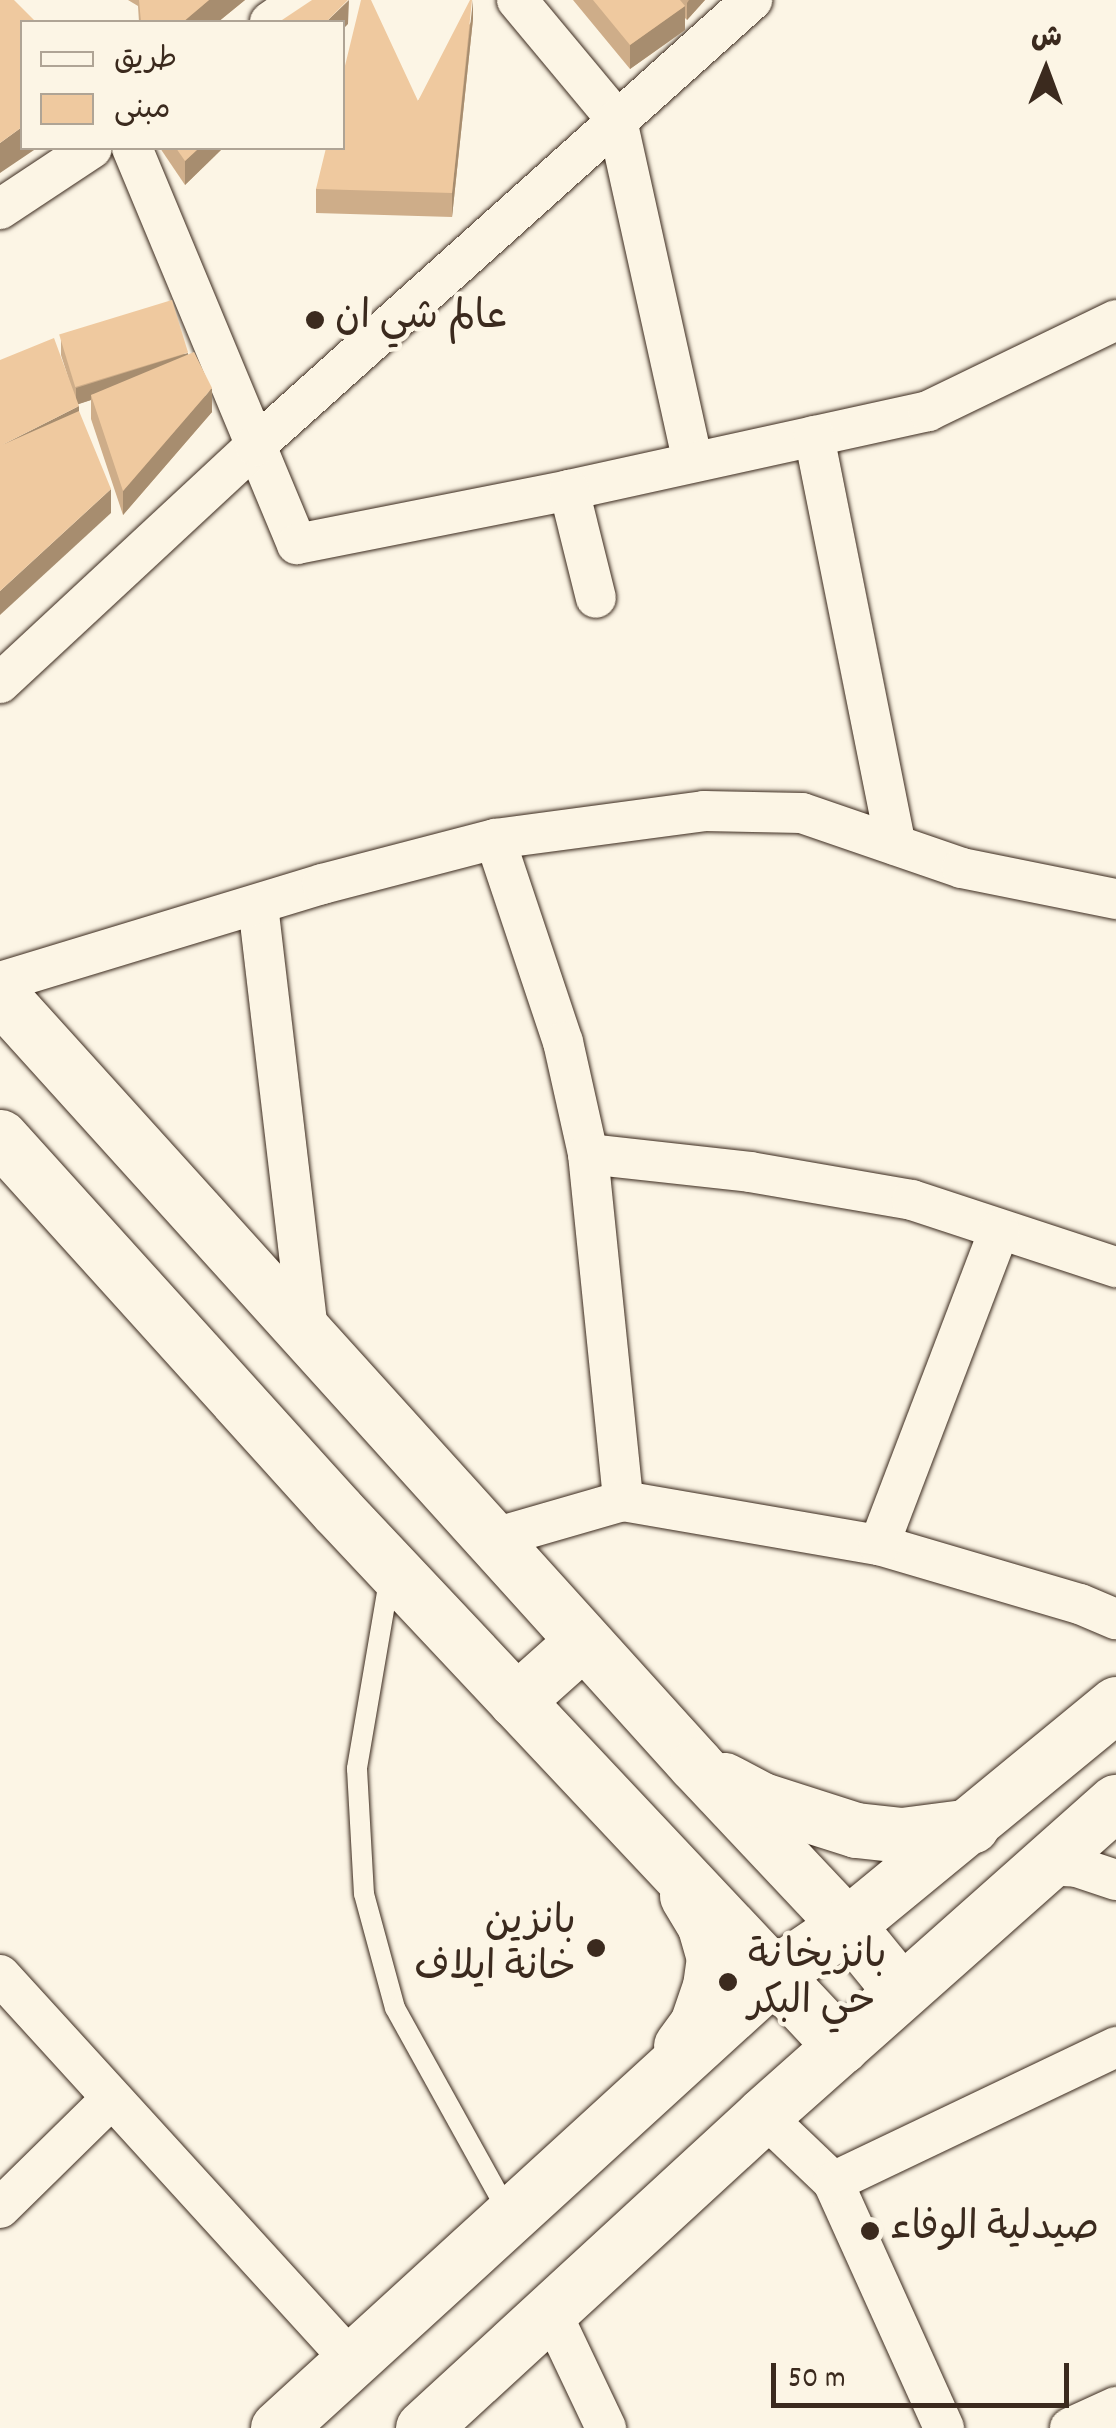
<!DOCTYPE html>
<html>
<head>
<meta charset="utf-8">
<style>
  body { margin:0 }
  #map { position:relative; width:1116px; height:2428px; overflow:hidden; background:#fcf5e5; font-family:Dekko,"Playpen Sans Arabic",sans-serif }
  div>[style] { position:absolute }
  .roads { filter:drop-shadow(0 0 2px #3b2a1e) drop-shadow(0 0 2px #3b2a1e) }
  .lane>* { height:20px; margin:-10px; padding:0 10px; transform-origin:10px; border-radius:10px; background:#fcf5e5 }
  .street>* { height:40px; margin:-20px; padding:0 20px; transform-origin:20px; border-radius:20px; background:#fcf5e5 }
  .secondary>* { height:55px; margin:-27.5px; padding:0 27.5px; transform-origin:27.5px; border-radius:27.5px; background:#fcf5e5 }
  .wall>* { inset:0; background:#cead89 }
  .shaded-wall>* { inset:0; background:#a78d6f }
  .building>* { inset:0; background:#efc99f; transform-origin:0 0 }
  .dots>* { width:28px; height:28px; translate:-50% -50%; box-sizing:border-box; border:5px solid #fcf5e5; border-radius:50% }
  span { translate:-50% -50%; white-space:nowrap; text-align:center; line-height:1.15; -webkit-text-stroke:9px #fcf5e5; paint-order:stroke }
  .poi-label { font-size:40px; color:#3b2a1e }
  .left { translate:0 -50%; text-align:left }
  .right { translate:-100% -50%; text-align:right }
  .legend { position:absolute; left:20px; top:20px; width:325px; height:130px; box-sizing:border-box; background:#fcf5e5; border:2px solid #afa495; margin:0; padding:12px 18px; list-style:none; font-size:30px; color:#3b2a1e }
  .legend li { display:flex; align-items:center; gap:20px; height:50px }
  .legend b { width:50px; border:2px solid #afa495 }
  .north { position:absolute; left:996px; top:20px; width:100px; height:100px; -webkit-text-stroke:8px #fcf5e5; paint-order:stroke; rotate:1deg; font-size:28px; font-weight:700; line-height:40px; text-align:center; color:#3b2a1e }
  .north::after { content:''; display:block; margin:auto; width:35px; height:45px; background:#3b2a1e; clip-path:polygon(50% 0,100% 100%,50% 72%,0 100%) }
  .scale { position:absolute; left:771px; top:2363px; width:298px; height:45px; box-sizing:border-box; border:5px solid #3b2a1e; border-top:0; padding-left:12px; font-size:30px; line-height:35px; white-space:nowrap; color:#3b2a1e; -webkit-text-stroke:8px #fcf5e5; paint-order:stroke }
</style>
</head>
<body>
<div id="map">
  <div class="roads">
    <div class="lane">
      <i style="left:390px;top:1575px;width:197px;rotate:99.7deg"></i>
      <i style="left:357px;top:1769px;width:125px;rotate:86.8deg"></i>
      <i style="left:364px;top:1894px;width:118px;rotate:74.8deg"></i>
      <i style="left:395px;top:2008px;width:235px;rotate:61deg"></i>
    </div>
    <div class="street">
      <i style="left:517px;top:0;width:156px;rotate:50.2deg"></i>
      <i style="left:617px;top:120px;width:350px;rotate:77.5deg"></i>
      <i style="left:270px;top:22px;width:39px;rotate:-35deg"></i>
      <i style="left:132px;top:148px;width:429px;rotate:67.4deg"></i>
      <i style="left:297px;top:544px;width:277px;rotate:-11.2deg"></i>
      <i style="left:569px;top:490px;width:368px;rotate:-12.4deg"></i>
      <i style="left:928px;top:411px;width:209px;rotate:-25.8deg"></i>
      <i style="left:0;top:209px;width:110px;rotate:-33.5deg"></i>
      <i style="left:814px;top:436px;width:417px;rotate:78.7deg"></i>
      <i style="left:569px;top:490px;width:111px;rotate:76deg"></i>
      <i style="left:0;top:683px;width:348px;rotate:-42.9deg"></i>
      <i style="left:255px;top:446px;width:668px;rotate:-41.9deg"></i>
      <i style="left:495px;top:839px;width:214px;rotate:71.5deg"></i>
      <i style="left:563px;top:1042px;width:115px;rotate:77.4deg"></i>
      <i style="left:588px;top:1154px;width:349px;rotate:84.2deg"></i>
      <i style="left:258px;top:905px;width:435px;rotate:83.3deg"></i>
      <i style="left:0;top:982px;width:337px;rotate:-16.9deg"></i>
      <i style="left:322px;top:884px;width:179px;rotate:-14.6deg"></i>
      <i style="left:495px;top:839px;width:211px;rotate:-7.6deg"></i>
      <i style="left:704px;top:811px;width:98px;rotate:1.2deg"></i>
      <i style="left:802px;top:813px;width:169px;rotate:19deg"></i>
      <i style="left:962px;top:868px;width:157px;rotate:11.4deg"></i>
      <i style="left:588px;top:1154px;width:163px;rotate:6.3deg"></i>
      <i style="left:750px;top:1172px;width:164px;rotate:9.8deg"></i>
      <i style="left:912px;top:1200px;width:215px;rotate:18.2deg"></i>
      <i style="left:491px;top:1539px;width:137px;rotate:-16.1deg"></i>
      <i style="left:623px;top:1501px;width:260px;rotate:9.8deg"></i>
      <i style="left:879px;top:1545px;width:209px;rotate:16.4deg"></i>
      <i style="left:1080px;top:1604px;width:39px;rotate:23deg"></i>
      <i style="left:879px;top:1545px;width:337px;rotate:-69.1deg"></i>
      <i style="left:1044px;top:1865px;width:33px;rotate:3deg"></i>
      <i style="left:1077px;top:1867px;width:41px;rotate:18.4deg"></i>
      <i style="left:0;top:1975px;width:522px;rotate:47.64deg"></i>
      <i style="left:763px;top:2115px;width:97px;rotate:43.7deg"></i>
      <i style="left:833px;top:2182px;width:270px;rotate:65.7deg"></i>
      <i style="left:833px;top:2182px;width:314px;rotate:-25.5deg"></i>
      <i style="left:0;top:2208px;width:156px;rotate:-44.5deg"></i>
      <i style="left:550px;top:2310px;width:131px;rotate:64.6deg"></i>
      <i style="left:1070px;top:2428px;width:51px;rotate:-24.5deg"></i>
    </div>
    <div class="secondary">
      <i style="left:0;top:995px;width:1038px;rotate:47.89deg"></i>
      <i style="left:696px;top:1765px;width:220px;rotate:46.7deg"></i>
      <i style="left:847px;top:1925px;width:85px;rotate:50.7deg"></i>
      <i style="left:0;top:1137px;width:503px;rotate:47.9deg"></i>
      <i style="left:337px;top:1510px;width:736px;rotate:46.76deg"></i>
      <i style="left:516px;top:1701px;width:90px;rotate:-41.8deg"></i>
      <i style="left:724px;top:1780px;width:43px;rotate:27.8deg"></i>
      <i style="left:762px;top:1800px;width:99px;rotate:17.7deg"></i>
      <i style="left:856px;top:1830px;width:46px;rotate:6.2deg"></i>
      <i style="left:902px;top:1835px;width:70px;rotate:-7.4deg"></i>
      <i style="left:681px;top:2046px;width:27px;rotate:-54deg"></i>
      <i style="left:697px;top:2024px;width:40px;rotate:-71.1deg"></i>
      <i style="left:710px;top:1986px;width:28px;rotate:-82deg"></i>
      <i style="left:714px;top:1958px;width:35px;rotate:-106deg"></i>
      <i style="left:704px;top:1924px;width:33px;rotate:-121deg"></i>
      <i style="left:278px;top:2428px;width:675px;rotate:-42.42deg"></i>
      <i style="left:776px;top:1973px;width:86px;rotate:-34.1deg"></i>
      <i style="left:847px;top:1925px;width:348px;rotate:-39.4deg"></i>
      <i style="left:423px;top:2428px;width:462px;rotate:-42.6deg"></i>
      <i style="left:763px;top:2115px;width:472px;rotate:-41.6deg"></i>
    </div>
  </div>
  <div class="wall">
    <i style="clip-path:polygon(128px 0,245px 0,218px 22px,139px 22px,138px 6px)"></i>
    <i style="clip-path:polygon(573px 0,705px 0,687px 20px,685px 18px,685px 30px,630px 69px)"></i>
    <i style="clip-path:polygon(473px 19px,452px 217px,316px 213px,316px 189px,418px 101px)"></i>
    <i style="clip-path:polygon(160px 148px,223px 148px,185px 185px)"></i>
    <i style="clip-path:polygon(61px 339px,188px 354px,212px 412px,123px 515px,91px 419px,91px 400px,78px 404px,79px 412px,111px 513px,61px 355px)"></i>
  </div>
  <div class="shaded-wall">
    <i style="clip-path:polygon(209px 0,245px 0,218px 22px,183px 22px)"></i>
    <i style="clip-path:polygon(349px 0,348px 24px,342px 30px,342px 22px,326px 22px)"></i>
    <i style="clip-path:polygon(473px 0,473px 19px,452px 217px,452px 193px)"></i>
    <i style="clip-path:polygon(689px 0,705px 0,687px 20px,687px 3px)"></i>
    <i style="clip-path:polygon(685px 6px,685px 30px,630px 69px,630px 45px)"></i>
    <i style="clip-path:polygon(22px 127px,22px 148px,37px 148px,0 173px,0 143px)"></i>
    <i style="clip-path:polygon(199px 148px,223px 148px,185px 185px,185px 161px)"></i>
    <i style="clip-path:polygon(188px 353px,188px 370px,91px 395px,91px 400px,76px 405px,76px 388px)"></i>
    <i style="clip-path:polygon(212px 388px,212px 412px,123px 515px,123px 491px)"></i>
    <i style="clip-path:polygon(79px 406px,79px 430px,2px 445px)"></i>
    <i style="clip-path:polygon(111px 489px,111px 513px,0 615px,0 591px)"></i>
  </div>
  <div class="building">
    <i style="clip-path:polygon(0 0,14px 0,36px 22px,22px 22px,22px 127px,0 143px)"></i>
    <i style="clip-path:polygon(139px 0,209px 0,183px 22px,141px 22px)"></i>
    <i style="clip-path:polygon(312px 0,348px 0,326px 22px,279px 22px)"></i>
    <i style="clip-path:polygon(361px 0,371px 0,418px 101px,470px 0,472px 0,452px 193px,316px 189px,326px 148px,342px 148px,342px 78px)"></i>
    <i style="clip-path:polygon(593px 0,680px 0,685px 6px,630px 45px)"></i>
    <i style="clip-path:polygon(176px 148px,199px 148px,185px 161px)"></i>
    <i style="left:172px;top:300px;width:55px;height:118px;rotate:73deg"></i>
    <i style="clip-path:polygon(54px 338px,79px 406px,2px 445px,79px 411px,111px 489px,0 591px,0 360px)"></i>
    <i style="clip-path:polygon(194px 352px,212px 388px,123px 491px,91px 395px)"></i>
  </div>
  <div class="dots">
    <i style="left:315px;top:320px;background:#3b2a1e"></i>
    <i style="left:596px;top:1948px;background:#3b2a1e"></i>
    <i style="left:728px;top:1982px;background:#3b2a1e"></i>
    <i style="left:870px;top:2231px;background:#3b2a1e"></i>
  </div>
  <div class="poi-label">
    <span class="left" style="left:335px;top:320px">عالم شي ان</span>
    <span class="right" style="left:576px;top:1948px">بانزين<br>خانة ايلاف</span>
    <span class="left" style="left:748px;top:1982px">بانزيخانة<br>حي البكر</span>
    <span class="left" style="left:890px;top:2231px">صيدلية الوفاء</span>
  </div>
  <ul class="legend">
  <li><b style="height:12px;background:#fcf5e5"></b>طريق</li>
  <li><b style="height:28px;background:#efc99f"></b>مبنى</li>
  </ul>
  <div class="north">ش</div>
  <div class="scale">50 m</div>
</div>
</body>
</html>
